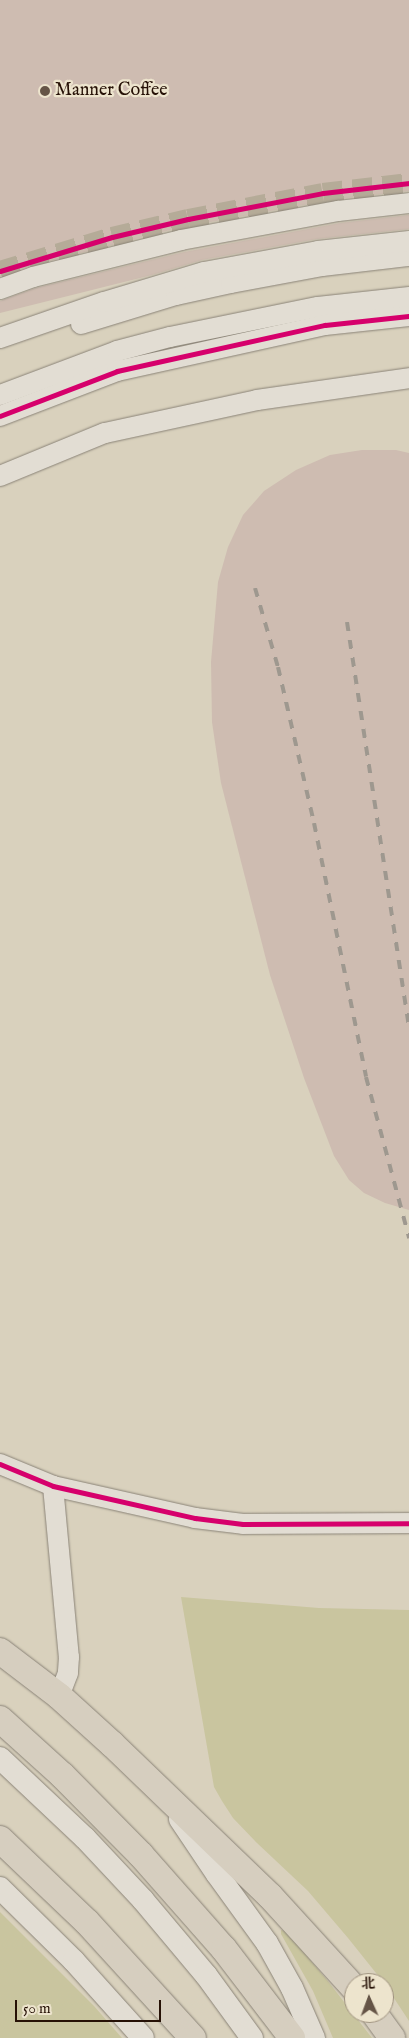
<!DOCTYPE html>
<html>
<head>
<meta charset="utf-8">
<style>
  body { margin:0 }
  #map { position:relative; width:409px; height:2038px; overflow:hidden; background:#d9d1bd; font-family:"IM FELL English","Noto Serif SC",serif }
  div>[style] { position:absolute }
  .green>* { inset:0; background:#c9c59f }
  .building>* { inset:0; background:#cebcb1 }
  .tertiary-tunnel>* { height:20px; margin-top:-10px; transform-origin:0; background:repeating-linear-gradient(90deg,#b5ab98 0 20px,transparent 0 30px) }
  .roads { filter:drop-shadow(0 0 1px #8a8377) drop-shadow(0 0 1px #8a8377) }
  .tertiary>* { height:20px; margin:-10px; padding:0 10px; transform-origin:10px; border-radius:10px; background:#e2ddd3 }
  .secondary>* { height:22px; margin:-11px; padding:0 11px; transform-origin:11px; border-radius:11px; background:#e2ddd3 }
  .trunk>* { height:26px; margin:-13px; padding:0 13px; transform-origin:13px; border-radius:13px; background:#d6cebf }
  .rail>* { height:4px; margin-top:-2px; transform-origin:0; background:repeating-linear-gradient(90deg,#9e988f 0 9px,transparent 0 18px) }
  .cycleway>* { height:5px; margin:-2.5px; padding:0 2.5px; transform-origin:2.5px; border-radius:2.5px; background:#d6006c }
  .dots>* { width:14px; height:14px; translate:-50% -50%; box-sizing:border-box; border:2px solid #ede4cd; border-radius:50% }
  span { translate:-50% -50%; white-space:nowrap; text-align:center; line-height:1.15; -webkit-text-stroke:4.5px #ede4cd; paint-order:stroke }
  .poi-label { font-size:18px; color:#261106 }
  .left { translate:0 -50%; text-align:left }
  .north { position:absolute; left:344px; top:1973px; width:50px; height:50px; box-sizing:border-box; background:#ede4cd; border:1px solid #9d907d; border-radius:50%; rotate:358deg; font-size:14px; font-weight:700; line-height:20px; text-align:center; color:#261106 }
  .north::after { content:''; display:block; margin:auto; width:18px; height:22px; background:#655446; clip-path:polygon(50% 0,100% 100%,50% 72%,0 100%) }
  .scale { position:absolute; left:15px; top:2000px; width:146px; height:22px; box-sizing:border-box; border:2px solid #261106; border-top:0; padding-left:6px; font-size:15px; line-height:18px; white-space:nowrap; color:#261106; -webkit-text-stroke:4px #ede4cd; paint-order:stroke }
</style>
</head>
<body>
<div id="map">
  <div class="green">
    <i style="clip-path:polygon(181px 1597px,319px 1608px,409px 1610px,409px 2021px,384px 1983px,348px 1938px,308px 1891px,257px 1843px,233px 1818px,222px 1801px,214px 1787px)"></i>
    <i style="clip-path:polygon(0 1912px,94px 2006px,122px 2038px,0 2038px)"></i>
    <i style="clip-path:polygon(281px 1930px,286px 1931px,327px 1980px,372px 2038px,333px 2038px,313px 1991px,281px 1934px)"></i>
  </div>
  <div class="building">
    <i style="clip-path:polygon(0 0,409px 0,409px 191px,336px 199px,178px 228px,30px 266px,0 276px)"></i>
    <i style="clip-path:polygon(409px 215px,409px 229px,317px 239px,202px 260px,152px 275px,0 313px,0 301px,36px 288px,184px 252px,340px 223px)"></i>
    <i style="clip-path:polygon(362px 450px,396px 450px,409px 453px,409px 1210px,385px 1203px,364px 1193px,349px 1180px,334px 1156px,304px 1078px,270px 975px,221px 783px,212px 722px,211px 662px,218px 582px,228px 547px,243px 515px,264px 491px,296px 470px,330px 455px)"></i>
  </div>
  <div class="tertiary-tunnel">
    <i style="left:0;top:271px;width:117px;rotate:-16.9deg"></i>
    <i style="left:112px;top:237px;width:78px;rotate:-13.3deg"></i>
    <i style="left:188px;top:219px;width:137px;rotate:-10.9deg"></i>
    <i style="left:323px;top:193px;width:87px;rotate:-6.6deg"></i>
  </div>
  <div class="roads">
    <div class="tertiary">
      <i style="left:0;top:289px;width:35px;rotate:-20deg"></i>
      <i style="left:33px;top:277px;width:153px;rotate:-14deg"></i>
      <i style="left:181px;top:240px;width:160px;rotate:-10.5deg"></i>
      <i style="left:338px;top:211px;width:71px;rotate:-6.4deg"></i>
      <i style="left:81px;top:324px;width:99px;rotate:-17deg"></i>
      <i style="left:176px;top:295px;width:56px;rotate:-12.3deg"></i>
      <i style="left:231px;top:283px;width:93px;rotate:-10.6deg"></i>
      <i style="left:322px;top:266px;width:88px;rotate:-6.6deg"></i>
      <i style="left:0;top:338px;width:110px;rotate:-19.1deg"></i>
      <i style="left:104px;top:302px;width:104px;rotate:-16.7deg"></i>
      <i style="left:204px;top:272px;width:116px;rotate:-10.4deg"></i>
      <i style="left:318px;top:251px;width:92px;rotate:-6.3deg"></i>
      <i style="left:0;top:395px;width:125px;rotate:-20.6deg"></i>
      <i style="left:117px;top:351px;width:55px;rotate:-14.8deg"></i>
      <i style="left:170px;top:337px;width:151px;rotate:-11.5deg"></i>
      <i style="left:318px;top:307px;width:92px;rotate:-6.3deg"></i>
      <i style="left:0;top:416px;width:125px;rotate:-21deg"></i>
      <i style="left:117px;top:371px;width:213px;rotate:-12.5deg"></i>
      <i style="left:325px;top:325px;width:84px;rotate:-6.1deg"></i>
      <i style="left:0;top:476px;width:113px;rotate:-22.3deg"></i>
      <i style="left:105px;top:433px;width:156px;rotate:-12.2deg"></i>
      <i style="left:257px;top:400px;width:154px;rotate:-8.2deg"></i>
      <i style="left:0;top:1464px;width:57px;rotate:22.5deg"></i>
      <i style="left:53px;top:1486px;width:146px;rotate:12.7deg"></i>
      <i style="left:195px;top:1518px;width:48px;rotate:7.1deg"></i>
      <i style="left:243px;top:1524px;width:166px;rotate:-0.3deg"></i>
      <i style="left:53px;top:1486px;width:172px;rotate:84.7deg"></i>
      <i style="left:69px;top:1657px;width:16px;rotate:94deg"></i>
      <i style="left:68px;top:1673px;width:25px;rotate:111deg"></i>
    </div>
    <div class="secondary">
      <i style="left:0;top:1758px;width:117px;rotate:43.3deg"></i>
      <i style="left:85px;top:1838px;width:85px;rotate:46.9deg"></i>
      <i style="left:143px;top:1900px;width:98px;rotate:50deg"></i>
      <i style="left:206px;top:1975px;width:78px;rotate:53.9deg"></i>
      <i style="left:180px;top:1819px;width:66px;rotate:56.1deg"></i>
      <i style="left:217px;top:1874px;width:85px;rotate:54.1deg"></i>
      <i style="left:267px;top:1943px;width:51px;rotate:60.9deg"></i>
      <i style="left:292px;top:1988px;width:55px;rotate:66.3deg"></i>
      <i style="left:0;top:1888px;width:104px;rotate:44.6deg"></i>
      <i style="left:74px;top:1961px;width:103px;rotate:48.1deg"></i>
    </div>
    <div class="trunk">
      <i style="left:0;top:1651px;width:74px;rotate:37.3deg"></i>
      <i style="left:59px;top:1696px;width:72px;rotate:42.2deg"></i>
      <i style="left:112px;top:1744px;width:219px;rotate:43.9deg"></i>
      <i style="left:270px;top:1896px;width:125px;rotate:47.6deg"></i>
      <i style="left:0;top:1719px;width:84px;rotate:42.1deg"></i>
      <i style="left:62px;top:1775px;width:112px;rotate:45.4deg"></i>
      <i style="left:141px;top:1855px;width:125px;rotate:48.6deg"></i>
      <i style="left:224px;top:1949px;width:112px;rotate:52.6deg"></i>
      <i style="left:0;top:1839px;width:120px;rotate:43.7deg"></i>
      <i style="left:87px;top:1922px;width:157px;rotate:47.6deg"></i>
      <i style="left:374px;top:2013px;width:31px;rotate:54deg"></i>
    </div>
  </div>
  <div class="rail">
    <i style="left:255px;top:588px;width:82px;rotate:73.8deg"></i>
    <i style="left:278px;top:667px;width:160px;rotate:77deg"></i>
    <i style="left:314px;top:823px;width:259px;rotate:78.4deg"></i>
    <i style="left:366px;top:1077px;width:167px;rotate:75deg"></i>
    <i style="left:347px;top:622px;width:412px;rotate:81.3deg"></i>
  </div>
  <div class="cycleway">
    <i style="left:0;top:271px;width:117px;rotate:-16.9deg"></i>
    <i style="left:112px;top:237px;width:78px;rotate:-13.3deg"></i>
    <i style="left:188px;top:219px;width:137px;rotate:-10.9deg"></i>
    <i style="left:323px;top:193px;width:87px;rotate:-6.6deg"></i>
    <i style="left:0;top:416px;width:125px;rotate:-21deg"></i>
    <i style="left:117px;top:371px;width:213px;rotate:-12.5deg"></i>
    <i style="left:325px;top:325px;width:84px;rotate:-6.1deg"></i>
    <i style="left:0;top:1464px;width:57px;rotate:22.5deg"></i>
    <i style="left:53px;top:1486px;width:146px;rotate:12.7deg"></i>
    <i style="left:195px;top:1518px;width:48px;rotate:7.1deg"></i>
    <i style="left:243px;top:1524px;width:166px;rotate:-0.3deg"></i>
  </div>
  <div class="dots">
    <i style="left:45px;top:91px;background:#655446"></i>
  </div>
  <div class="poi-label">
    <span class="left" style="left:55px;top:91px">Manner Coffee</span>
  </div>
  <div class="north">北</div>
  <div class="scale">50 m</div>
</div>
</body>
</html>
